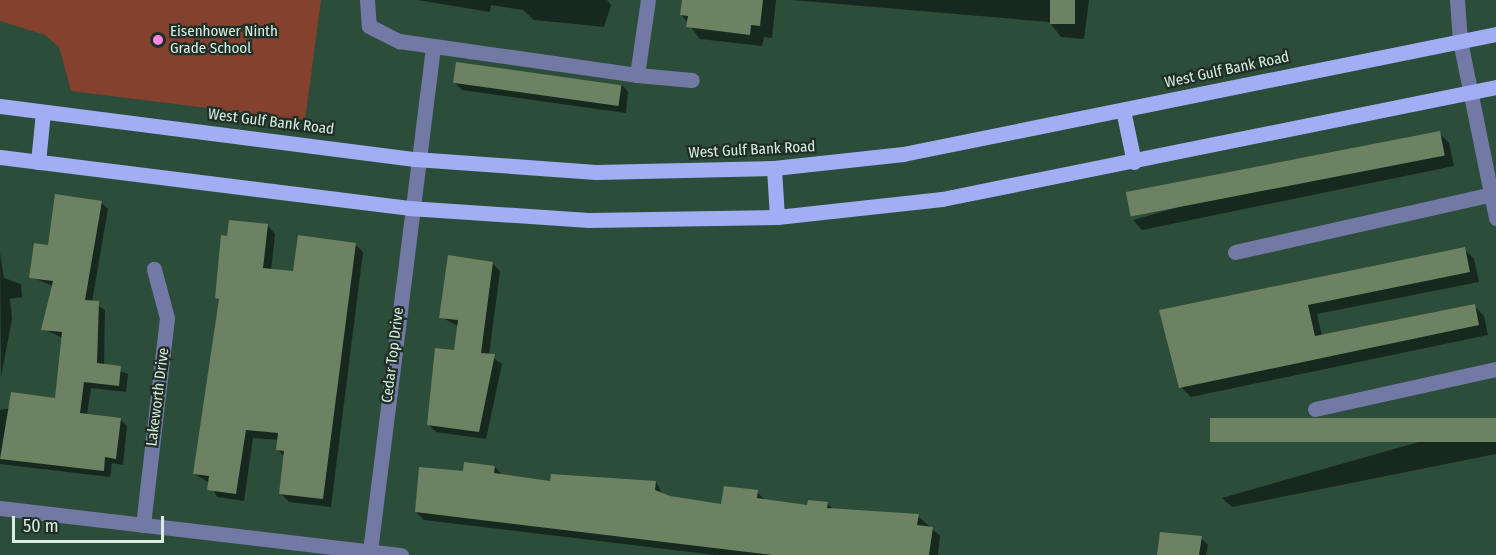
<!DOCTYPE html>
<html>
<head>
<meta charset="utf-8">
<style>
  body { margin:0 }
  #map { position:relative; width:1496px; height:555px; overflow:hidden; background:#2c4d39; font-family:"Fira Sans Condensed",sans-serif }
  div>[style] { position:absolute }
  .green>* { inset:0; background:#83412e }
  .shadow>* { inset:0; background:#0007 }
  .building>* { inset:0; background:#6c8263; transform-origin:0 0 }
  .minor>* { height:15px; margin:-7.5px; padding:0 7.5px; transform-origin:7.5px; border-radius:7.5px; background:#7279a5 }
  .major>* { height:15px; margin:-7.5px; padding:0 7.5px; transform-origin:7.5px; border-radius:7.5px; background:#a2aef4 }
  .dots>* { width:16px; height:16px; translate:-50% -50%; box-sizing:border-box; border:3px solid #202f26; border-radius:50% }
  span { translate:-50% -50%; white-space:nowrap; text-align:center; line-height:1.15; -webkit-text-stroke:4.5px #202f26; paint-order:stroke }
  .poi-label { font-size:15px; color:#dbeee2 }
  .left { translate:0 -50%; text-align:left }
  .street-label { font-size:15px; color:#dbeee2 }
  .scale { position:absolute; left:12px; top:516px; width:152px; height:27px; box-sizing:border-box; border:3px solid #dbeee2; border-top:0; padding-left:8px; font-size:18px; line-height:21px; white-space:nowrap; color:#dbeee2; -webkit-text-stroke:4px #202f26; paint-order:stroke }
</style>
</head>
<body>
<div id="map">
  <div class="green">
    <i style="clip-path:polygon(0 0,321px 0,305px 120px,71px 91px,59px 47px,45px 35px,0 21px)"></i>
  </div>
  <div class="shadow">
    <i style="clip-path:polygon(417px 0,607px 0,611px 5px,604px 27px,534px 20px,523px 10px,491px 5px,490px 12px)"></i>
    <i style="clip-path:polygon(683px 0,776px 0,772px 38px,764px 37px,762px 46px,700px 39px,681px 14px)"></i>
    <i style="clip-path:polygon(792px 0,1089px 0,1084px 39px,1061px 37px,1049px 22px)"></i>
    <i style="clip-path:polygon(455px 83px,622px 85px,628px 92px,626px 113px,462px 90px)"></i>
    <i style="clip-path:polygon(1439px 133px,1449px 143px,1454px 166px,1142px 230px,1133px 220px)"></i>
    <i style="clip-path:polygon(101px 202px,108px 209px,92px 302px,105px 310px,104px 365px,128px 374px,126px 392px,91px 388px,87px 415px,120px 419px,127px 426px,123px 465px,112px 463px,110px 477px,0 464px,0 410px,57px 400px,63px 338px,43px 329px,53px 286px,31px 277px,49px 246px)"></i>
    <i style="clip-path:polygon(267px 225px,275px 234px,271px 271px,294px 273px,355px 244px,363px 252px,331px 507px,289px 502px,281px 494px,285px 457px,278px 450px,279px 440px,253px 438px,244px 501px,217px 497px,210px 483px,194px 474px,228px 238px)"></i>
    <i style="clip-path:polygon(1464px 249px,1474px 259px,1479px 282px,1317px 314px,1322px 336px,1474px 306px,1484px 316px,1488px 335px,1191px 397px,1181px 387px,1161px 311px)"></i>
    <i style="clip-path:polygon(0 253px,4px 278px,21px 284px,22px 297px,10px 299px,12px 319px,1px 377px)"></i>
    <i style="clip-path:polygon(492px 263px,500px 271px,489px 355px,502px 364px,486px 439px,436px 432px,428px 424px,455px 352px,458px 326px,441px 317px)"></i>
    <i style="clip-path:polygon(1496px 420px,1496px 454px,1232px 507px,1222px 498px)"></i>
    <i style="clip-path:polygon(495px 467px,503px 476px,551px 482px,552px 476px,656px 482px,663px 495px,722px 506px,757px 492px,765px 500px,808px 507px,827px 503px,834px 510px,918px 516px,940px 536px,938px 555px,715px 555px,424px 520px,416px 512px,464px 473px)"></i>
    <i style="clip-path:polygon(1201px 538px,1208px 545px,1206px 555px,1159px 555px)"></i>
  </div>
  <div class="building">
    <i style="clip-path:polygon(682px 0,763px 0,760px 26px,751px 25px,750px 35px,686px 27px,688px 16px,680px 15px)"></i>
    <i style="left:1050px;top:0;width:25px;height:24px"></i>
    <i style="left:456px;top:62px;width:167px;height:21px;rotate:8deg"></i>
    <i style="left:1440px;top:131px;width:25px;height:320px;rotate:79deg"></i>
    <i style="clip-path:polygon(55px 194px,102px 201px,85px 300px,99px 301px,97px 363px,121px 366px,119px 386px,84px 382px,80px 413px,121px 418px,116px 459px,105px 457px,104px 471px,0 459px,11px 392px,55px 398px,62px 332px,41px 330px,53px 281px,29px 278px,34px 243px,48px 245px)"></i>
    <i style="clip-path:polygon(229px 220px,268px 224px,263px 268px,293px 271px,298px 235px,356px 243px,323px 499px,279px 494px,284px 451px,276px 450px,278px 433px,246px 430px,236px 494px,207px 490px,209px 476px,193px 474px,219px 299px,215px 298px,221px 235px,227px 236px)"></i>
    <i style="clip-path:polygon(1465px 247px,1470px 272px,1308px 305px,1315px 336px,1475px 304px,1479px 325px,1179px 388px,1159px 310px)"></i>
    <i style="clip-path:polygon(448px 255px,493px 262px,481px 353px,495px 354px,479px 432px,427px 425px,435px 348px,454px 350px,458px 320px,439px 318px)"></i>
    <i style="left:1496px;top:418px;width:24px;height:286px;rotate:90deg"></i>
    <i style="clip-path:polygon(464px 462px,495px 466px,494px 473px,550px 481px,551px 474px,656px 481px,655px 490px,670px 496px,721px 504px,724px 486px,758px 490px,757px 498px,807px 505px,808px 500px,828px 502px,827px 508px,919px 514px,917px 525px,933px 527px,929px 555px,773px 555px,415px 512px,419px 467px,463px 471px)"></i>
    <i style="clip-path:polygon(1160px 532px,1202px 536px,1199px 555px,1157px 555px)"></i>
  </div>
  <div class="minor">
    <i style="left:367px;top:0;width:26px;rotate:86deg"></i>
    <i style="left:369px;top:26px;width:34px;rotate:27deg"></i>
    <i style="left:399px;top:41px;width:240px;rotate:8.1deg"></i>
    <i style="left:637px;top:75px;width:76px;rotate:-81.7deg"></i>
    <i style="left:1457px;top:0;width:41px;rotate:85.8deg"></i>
    <i style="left:1460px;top:41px;width:181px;rotate:78.5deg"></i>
    <i style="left:637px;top:75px;width:55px;rotate:5.2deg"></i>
    <i style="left:1235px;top:252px;width:268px;rotate:-12.7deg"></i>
    <i style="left:1315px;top:409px;width:185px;rotate:-12.5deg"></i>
    <i style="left:0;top:508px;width:404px;rotate:6.7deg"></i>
    <i style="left:143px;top:525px;width:208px;rotate:-83.4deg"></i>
    <i style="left:167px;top:318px;width:51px;rotate:-104.9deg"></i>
    <i style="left:370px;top:551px;width:508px;rotate:-82.87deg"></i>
  </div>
  <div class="major">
    <i style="left:0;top:106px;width:418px;rotate:7.3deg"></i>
    <i style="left:415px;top:159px;width:181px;rotate:4.1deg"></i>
    <i style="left:596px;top:172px;width:178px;rotate:-1.3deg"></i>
    <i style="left:774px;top:168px;width:130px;rotate:-6.2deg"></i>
    <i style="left:903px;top:154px;width:605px;rotate:-11.44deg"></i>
    <i style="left:1123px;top:110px;width:53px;rotate:78.1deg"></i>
    <i style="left:0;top:157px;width:412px;rotate:7.1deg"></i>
    <i style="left:409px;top:208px;width:180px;rotate:3.8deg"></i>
    <i style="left:589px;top:220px;width:188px;rotate:-0.9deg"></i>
    <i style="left:777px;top:217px;width:166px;rotate:-6.2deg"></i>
    <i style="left:942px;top:199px;width:565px;rotate:-11.43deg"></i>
    <i style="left:38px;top:162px;width:50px;rotate:-84.3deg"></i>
    <i style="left:774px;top:168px;width:49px;rotate:86.5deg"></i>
  </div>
  <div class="dots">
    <i style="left:158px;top:40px;background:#fd86e1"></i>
  </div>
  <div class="poi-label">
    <span class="left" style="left:170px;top:40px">Eisenhower Ninth<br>Grade School</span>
  </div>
  <div class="street-label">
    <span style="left:1227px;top:70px;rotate:-12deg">West Gulf Bank Road</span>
    <span style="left:271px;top:122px;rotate:7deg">West Gulf Bank Road</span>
    <span style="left:752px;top:150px;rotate:-3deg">West Gulf Bank Road</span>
    <span style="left:393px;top:355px;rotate:-83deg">Cedar Top Drive</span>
    <span style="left:158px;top:397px;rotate:-83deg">Lakeworth Drive</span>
  </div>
  <div class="scale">50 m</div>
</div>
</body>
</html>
